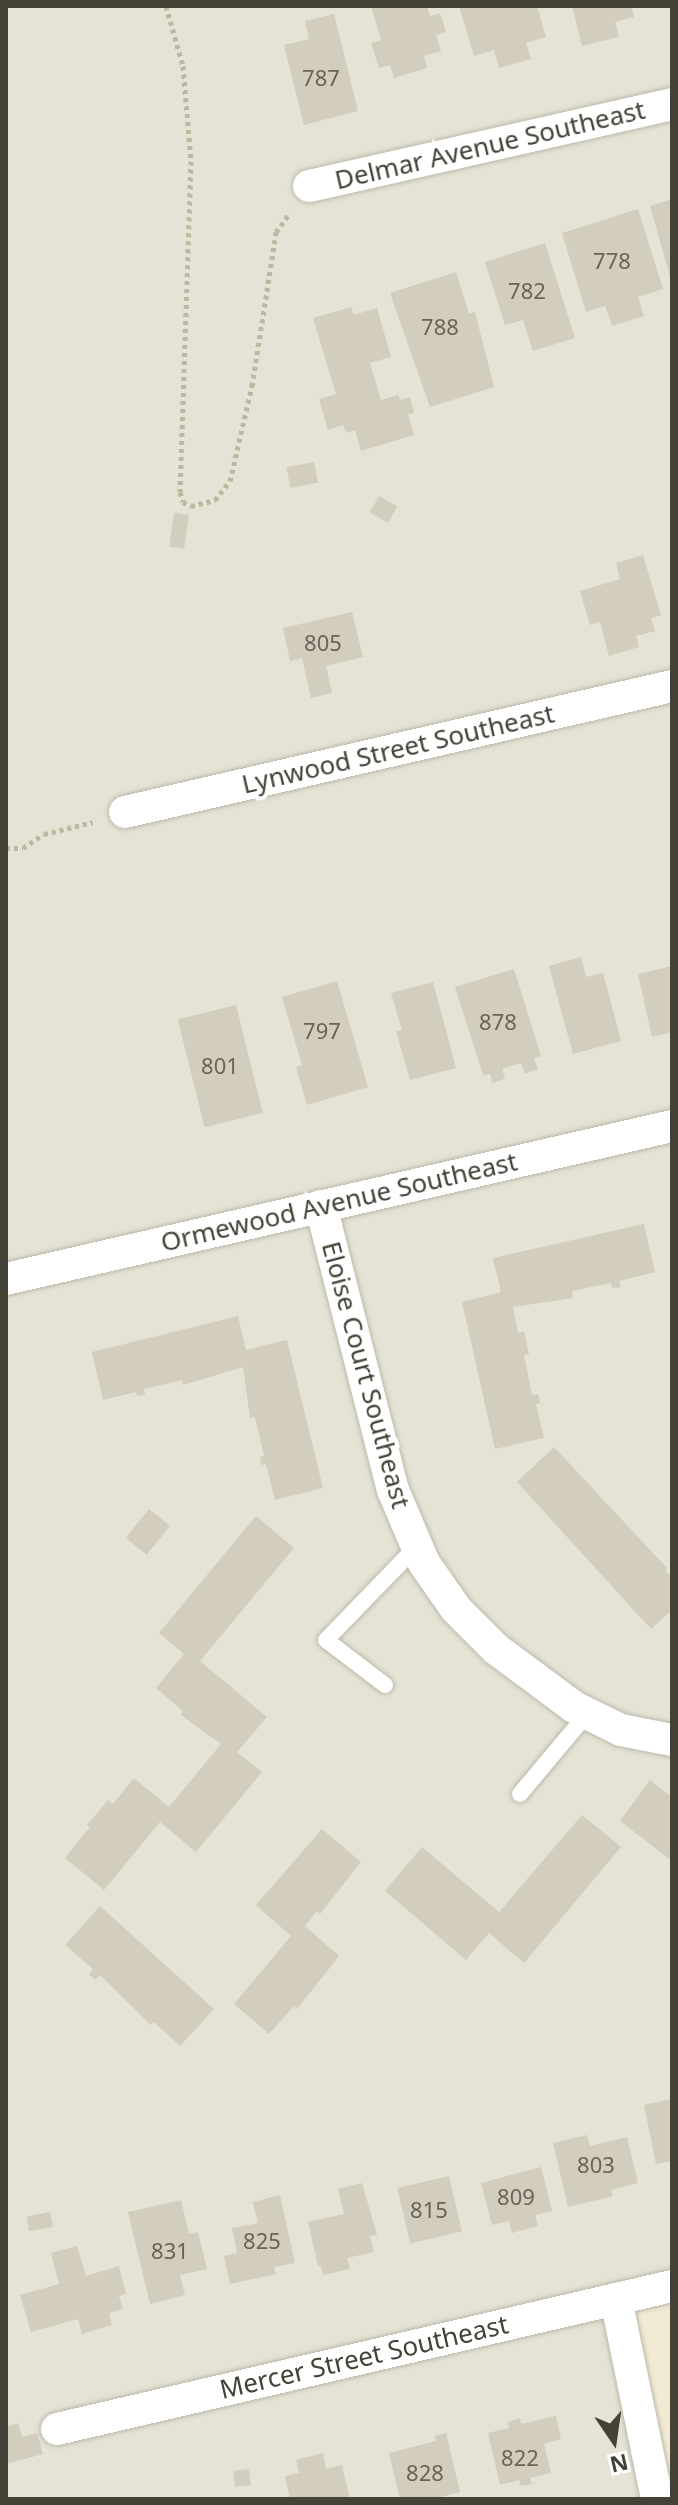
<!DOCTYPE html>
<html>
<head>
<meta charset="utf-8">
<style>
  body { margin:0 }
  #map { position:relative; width:678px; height:2505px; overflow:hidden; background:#f2f0e7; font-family:"Noto Sans",sans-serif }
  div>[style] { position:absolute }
  .residential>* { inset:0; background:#e5e3d5 }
  .commercial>* { inset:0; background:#f2ead3 }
  .building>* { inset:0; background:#d2cdbd; transform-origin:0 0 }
  .path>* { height:5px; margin-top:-2.5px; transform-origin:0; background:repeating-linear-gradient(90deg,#bdb79d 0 4px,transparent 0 8px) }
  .roads { filter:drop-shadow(0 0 2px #bcb9aa) drop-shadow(0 0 2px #bcb9aa) }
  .lane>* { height:16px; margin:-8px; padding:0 8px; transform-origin:8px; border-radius:8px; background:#fff }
  .street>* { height:32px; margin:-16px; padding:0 16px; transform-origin:16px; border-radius:16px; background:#fff }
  span { translate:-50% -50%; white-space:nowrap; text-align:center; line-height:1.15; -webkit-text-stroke:8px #fff; paint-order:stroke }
  .number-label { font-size:22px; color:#686458 }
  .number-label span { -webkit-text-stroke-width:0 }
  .street-label { font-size:26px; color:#444136 }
  .frame { position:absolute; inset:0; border:8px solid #444136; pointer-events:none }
  .north { position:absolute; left:574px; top:2401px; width:80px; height:80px; -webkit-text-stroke:6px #fff; paint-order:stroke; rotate:167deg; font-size:22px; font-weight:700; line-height:32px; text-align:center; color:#444136 }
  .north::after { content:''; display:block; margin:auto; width:28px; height:36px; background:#444136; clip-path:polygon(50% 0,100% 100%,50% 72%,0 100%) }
</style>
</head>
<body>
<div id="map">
  <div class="residential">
    <i style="clip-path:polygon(6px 6px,672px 6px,672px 2281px,660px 2499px,6px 2499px)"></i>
  </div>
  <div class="commercial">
    <i style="clip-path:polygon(672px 2281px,672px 2499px,625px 2292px)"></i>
  </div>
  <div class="building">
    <i style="clip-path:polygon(371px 6px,427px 6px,430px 16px,440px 13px,446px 32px,436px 35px,441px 51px,424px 56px,427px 68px,394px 78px,390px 65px,379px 68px,371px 43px,381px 40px)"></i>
    <i style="clip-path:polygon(459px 6px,537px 6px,546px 37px,526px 43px,531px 59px,499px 68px,494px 50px,474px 56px)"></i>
    <i style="clip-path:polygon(572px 6px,631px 6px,634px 17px,615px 22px,619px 37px,582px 46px)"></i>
    <i style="clip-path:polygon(334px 14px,358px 111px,304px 125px,284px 45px,309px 39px,305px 21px)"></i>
    <i style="clip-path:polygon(672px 199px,672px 280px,671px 280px,650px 206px)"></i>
    <i style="clip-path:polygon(638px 209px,663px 289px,638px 297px,644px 316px,612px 326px,605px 306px,586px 312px,562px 233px)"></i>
    <i style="clip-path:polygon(545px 243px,575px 338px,533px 351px,523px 320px,505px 325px,485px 262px)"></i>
    <i style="clip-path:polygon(456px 272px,469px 314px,475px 312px,494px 387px,430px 407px,390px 293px)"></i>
    <i style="clip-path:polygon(351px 307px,354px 315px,377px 308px,391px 357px,370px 363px,381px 400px,398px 395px,400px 400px,410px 397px,414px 413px,408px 414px,414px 435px,361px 451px,355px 430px,346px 433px,343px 425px,328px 430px,319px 399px,336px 394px,313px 318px)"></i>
    <i style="left:314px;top:462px;width:21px;height:28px;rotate:79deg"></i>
    <i style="left:379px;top:496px;width:21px;height:19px;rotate:29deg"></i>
    <i style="left:174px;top:513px;width:15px;height:34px;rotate:8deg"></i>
    <i style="clip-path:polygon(643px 555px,661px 615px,651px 618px,655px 631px,636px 636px,639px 647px,609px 656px,600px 622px,590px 625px,580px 591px,620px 579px,616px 563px)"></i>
    <i style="clip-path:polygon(352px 612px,363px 657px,326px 666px,332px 693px,311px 698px,302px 658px,290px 661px,283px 628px)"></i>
    <i style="clip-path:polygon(581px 957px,586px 977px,603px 973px,621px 1041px,573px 1054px,549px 966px)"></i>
    <i style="clip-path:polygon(672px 966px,672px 1032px,652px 1037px,638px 974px)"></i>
    <i style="clip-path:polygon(514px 969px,541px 1056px,534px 1059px,538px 1069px,525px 1074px,521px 1063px,502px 1069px,505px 1079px,492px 1083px,490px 1074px,483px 1075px,455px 987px)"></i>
    <i style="clip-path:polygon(337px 981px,368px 1087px,307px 1105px,296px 1067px,302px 1065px,282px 997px)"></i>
    <i style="clip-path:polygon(433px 982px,456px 1068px,410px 1080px,396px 1031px,402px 1030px,391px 993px)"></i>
    <i style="left:236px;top:1005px;width:111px;height:60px;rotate:76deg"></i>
    <i style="clip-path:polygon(644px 1224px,655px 1272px,619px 1281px,621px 1287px,612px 1288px,611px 1283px,572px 1291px,573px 1298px,513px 1307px,518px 1333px,524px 1331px,529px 1354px,524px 1355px,532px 1395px,538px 1394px,540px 1403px,536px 1404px,544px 1438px,495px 1449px,462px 1302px,501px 1292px,493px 1258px)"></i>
    <i style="clip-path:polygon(238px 1316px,246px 1350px,287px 1340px,323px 1488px,275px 1500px,266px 1464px,261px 1465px,260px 1457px,264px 1456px,255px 1417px,250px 1418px,243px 1367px,183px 1385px,182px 1380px,144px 1389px,145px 1395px,137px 1396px,136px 1392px,103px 1400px,92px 1352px)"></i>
    <i style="clip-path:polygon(554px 1447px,667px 1568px,665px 1570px,672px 1577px,672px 1610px,651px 1629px,517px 1482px)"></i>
    <i style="left:149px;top:1509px;width:27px;height:37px;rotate:39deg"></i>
    <i style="clip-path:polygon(256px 1516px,294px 1548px,200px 1661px,267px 1717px,237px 1752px,262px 1772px,196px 1852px,160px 1822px,104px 1890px,65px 1858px,90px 1827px,87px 1825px,108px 1800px,113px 1804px,134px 1778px,169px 1807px,221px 1744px,181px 1715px,183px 1711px,156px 1688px,184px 1654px,159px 1633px)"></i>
    <i style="clip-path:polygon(650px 1780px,672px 1797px,672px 1861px,620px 1821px)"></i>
    <i style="clip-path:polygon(582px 1815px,621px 1847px,524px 1963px,489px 1933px,466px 1960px,385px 1891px,422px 1847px,499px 1912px)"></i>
    <i style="clip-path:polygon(322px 1829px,361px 1862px,320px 1914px,317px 1911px,305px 1926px,339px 1956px,297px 2009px,294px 2006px,269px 2034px,234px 2004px,291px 1936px,256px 1905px)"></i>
    <i style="clip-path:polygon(100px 1906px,214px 2009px,180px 2046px,154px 2022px,151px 2025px,100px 1975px,95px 1980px,89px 1974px,93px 1969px,65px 1945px)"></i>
    <i style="clip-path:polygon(672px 2099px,672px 2161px,656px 2164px,644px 2105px)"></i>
    <i style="clip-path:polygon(587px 2135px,590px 2146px,627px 2137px,638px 2183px,611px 2190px,613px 2196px,568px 2207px,553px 2143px)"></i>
    <i style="clip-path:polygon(541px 2167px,552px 2211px,535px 2215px,538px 2226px,512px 2233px,509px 2221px,492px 2225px,481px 2183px)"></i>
    <i style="left:449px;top:2176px;width:57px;height:53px;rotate:77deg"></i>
    <i style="clip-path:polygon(362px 2183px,377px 2235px,370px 2236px,374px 2252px,347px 2258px,350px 2269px,323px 2275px,321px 2266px,318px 2266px,308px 2222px,344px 2214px,338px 2189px)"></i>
    <i style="clip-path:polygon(280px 2195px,295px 2263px,274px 2267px,276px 2274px,230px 2284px,224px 2256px,237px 2253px,232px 2228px,258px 2223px,253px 2202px)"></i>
    <i style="clip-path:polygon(181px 2200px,189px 2234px,198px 2232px,207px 2269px,180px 2275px,185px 2295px,150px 2304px,128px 2212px)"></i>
    <i style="left:50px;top:2212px;width:15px;height:24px;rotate:79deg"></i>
    <i style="clip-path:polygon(77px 2246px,86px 2276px,119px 2266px,126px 2294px,119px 2296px,123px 2309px,109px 2313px,112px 2325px,82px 2334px,78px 2319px,31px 2332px,20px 2295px,59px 2284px,51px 2253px)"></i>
    <i style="clip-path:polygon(556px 2416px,561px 2439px,544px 2444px,551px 2473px,530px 2478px,532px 2484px,521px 2486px,519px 2480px,500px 2485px,488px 2433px,509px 2428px,508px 2422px,520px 2418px,521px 2424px)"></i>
    <i style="clip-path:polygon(18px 2423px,22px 2437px,37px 2433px,43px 2454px,6px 2464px,6px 2427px)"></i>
    <i style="clip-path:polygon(446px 2433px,460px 2492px,433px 2499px,400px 2499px,389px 2453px,436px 2441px,435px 2436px)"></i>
    <i style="clip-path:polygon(323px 2453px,326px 2469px,342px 2465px,350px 2499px,290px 2499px,285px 2476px,299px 2473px,296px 2460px)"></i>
    <i style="left:249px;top:2469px;width:16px;height:16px;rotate:83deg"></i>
  </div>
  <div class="path">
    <i style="left:166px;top:6px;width:62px;rotate:74.2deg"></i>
    <i style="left:183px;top:66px;width:95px;rotate:85.2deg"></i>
    <i style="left:191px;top:161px;width:331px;rotate:91.9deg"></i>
    <i style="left:180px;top:492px;width:10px;rotate:73deg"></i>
    <i style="left:183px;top:502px;width:9px;rotate:27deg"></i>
    <i style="left:191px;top:506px;width:25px;rotate:-14deg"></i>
    <i style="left:215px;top:500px;width:24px;rotate:-52deg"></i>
    <i style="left:230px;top:481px;width:98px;rotate:-77deg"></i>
    <i style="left:252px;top:386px;width:156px;rotate:-81.1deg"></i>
    <i style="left:276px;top:232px;width:24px;rotate:-54deg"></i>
    <i style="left:6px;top:848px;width:17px"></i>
    <i style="left:23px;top:848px;width:25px;rotate:-34deg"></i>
    <i style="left:44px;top:834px;width:50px;rotate:-13.8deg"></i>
  </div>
  <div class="roads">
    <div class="lane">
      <i style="left:385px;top:1685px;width:74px;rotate:-142.7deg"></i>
      <i style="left:326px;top:1640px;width:131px;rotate:-45.9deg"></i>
      <i style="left:520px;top:1794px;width:104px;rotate:-50.1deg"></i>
    </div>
    <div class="street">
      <i style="left:309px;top:186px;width:372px;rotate:-12.7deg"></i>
      <i style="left:125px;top:812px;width:561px;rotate:-12.97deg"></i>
      <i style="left:321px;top:1206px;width:293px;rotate:75.8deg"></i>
      <i style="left:393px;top:1490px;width:79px;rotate:67deg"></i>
      <i style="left:424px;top:1563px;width:56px;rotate:55.2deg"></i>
      <i style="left:456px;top:1609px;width:57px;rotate:45deg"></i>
      <i style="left:496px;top:1649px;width:97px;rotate:36.6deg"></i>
      <i style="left:574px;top:1707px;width:52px;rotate:26.1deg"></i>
      <i style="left:621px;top:1730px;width:52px;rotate:11.1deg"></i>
      <i style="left:6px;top:1279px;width:683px;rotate:-12.94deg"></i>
      <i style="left:616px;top:2299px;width:204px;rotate:78.4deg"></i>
      <i style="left:57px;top:2429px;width:631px;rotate:-13.09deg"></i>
    </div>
  </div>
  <div class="number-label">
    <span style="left:321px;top:78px">787</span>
    <span style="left:612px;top:261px">778</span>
    <span style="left:527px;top:291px">782</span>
    <span style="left:440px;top:327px">788</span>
    <span style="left:323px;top:643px">805</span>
    <span style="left:498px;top:1022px">878</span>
    <span style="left:322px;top:1031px">797</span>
    <span style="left:220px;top:1066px">801</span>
    <span style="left:596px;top:2165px">803</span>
    <span style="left:516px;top:2197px">809</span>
    <span style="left:429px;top:2210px">815</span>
    <span style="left:262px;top:2241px">825</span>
    <span style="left:170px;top:2251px">831</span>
    <span style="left:520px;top:2458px">822</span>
    <span style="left:425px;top:2473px">828</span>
  </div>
  <div class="street-label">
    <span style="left:490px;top:145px;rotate:-13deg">Delmar Avenue Southeast</span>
    <span style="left:398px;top:749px;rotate:-13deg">Lynwood Street Southeast</span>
    <span style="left:339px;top:1202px;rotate:-13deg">Ormewood Avenue Southeast</span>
    <span style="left:366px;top:1375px;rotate:75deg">Eloise Court Southeast</span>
    <span style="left:364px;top:2357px;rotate:-13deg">Mercer Street Southeast</span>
  </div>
  <div class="frame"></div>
  <div class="north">N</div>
</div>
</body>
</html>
